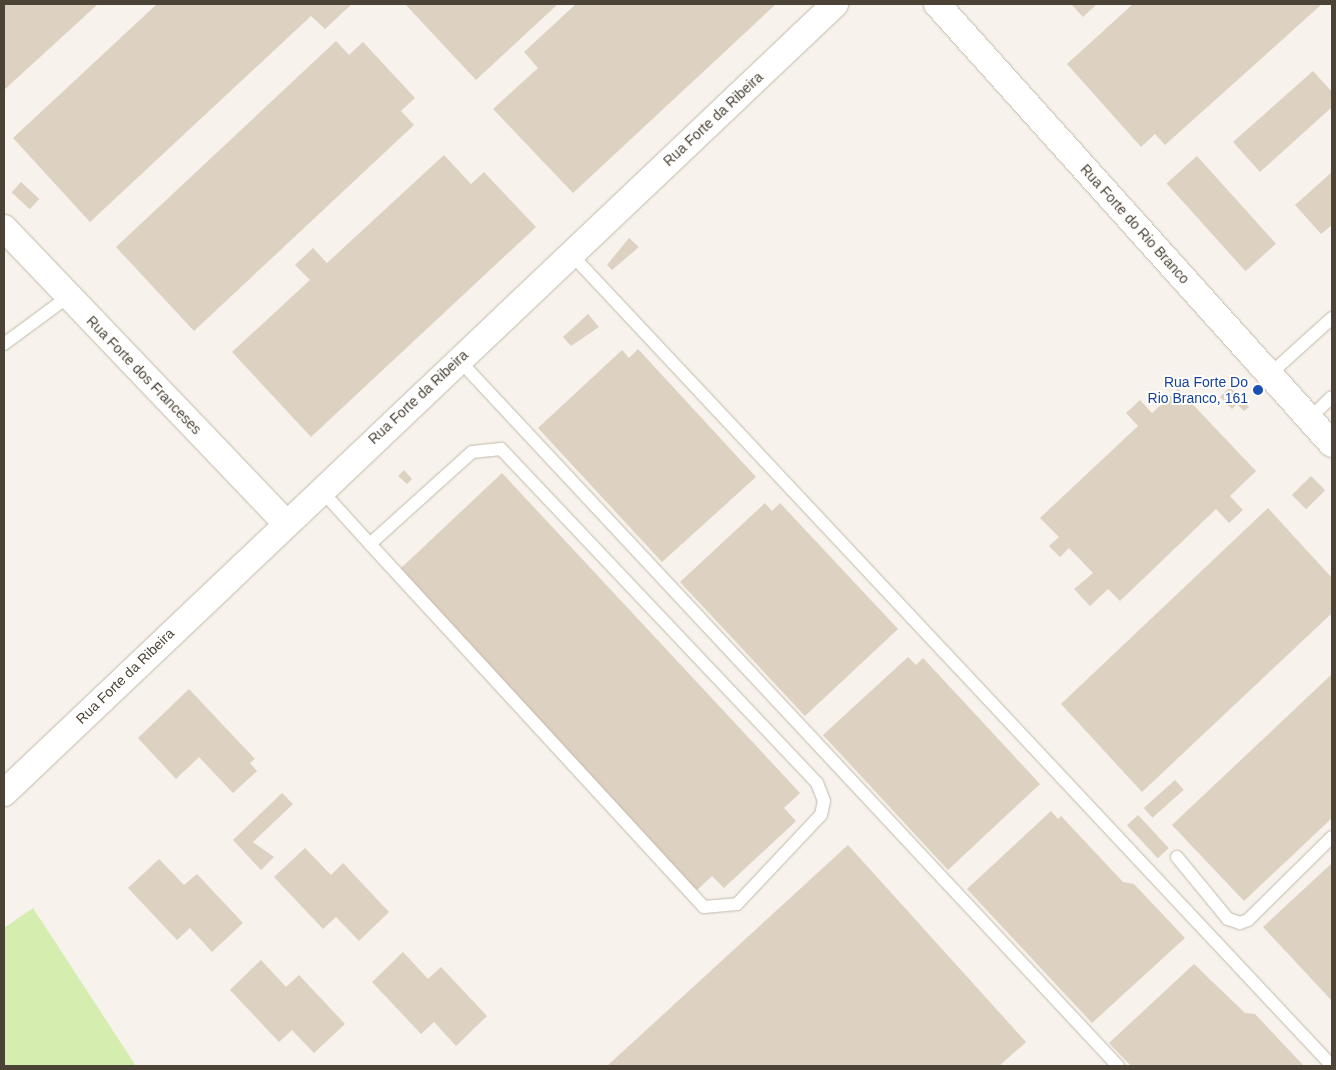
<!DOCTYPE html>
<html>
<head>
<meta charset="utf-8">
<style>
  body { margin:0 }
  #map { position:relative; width:1336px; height:1070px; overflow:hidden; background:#f7f2eb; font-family:Arial,sans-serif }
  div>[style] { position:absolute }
  .green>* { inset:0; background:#d5eeb0 }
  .building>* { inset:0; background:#ddd1c1; transform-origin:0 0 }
  .roads { filter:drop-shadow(0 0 1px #c3baac) drop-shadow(0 0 1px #c3baac) }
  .lane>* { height:12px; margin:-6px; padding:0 6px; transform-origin:6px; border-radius:6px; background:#fff }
  .street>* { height:26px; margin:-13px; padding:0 13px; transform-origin:13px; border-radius:13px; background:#fff }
  .dots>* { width:14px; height:14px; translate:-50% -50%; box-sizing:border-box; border:2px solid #fff; border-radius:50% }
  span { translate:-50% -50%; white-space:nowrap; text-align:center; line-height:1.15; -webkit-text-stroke:4px #fff; paint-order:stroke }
  .street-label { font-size:14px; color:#4c4337 }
  .transit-label { font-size:14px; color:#164399 }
  .right { translate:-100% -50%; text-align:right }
  .frame { position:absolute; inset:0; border:5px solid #4c4337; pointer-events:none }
</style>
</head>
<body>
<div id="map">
  <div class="green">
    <i style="clip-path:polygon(33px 908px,136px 1066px,4px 1066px,4px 928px)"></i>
  </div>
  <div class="building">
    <i style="clip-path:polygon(4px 4px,98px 4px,4px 90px)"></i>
    <i style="clip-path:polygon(157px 4px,352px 4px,325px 29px,311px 16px,90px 222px,13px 138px)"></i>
    <i style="clip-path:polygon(405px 4px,558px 4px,476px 80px)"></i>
    <i style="clip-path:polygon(576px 4px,776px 4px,573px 193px,493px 109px,538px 68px,524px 52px)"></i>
    <i style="clip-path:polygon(1071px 4px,1097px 4px,1083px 17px)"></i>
    <i style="clip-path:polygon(1133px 4px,1322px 4px,1165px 145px,1155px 134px,1141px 147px,1067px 64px)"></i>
    <i style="clip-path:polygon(336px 41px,349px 55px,363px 42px,415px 98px,401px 111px,414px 125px,194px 331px,116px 247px)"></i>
    <i style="clip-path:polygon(1313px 71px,1332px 92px,1332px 107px,1260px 172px,1233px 142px)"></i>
    <i style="clip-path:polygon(444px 155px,471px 184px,484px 172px,536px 227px,311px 437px,232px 352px,310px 280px,295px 265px,313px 248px,327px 263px)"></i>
    <i style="left:1197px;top:156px;width:118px;height:41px;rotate:48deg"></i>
    <i style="clip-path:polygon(1332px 172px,1332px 225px,1321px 234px,1295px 205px)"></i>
    <i style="left:21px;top:182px;width:25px;height:14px;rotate:43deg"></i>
    <i style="clip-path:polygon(629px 238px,639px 247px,612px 270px,607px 265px)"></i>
    <i style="clip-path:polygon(588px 314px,599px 327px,571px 346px,563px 337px)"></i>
    <i style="clip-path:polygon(638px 349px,756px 477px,662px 562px,538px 428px,622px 350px,629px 358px)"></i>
    <i style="clip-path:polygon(1230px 387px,1249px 407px,1244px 411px,1237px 404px,1232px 409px,1220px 397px)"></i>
    <i style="clip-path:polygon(1178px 389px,1256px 471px,1230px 496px,1243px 510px,1229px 523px,1216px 509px,1120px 601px,1108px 589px,1090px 606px,1074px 589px,1093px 573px,1069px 548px,1060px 557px,1049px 546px,1059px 537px,1040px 518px,1138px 426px,1126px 413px,1140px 400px,1152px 413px)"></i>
    <i style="clip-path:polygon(404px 470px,412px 479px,407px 484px,398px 476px)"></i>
    <i style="clip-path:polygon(502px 473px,800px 793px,784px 808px,796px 821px,724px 888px,712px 876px,696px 891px,398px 571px)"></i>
    <i style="left:1311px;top:476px;width:20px;height:27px;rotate:45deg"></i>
    <i style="clip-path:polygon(765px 503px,772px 511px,780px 503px,898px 629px,805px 716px,680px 582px)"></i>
    <i style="clip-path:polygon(1268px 508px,1332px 578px,1332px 613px,1142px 792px,1061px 704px)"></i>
    <i style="clip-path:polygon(908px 657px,916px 665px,923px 658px,1040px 784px,948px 870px,823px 735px)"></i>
    <i style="clip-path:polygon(1332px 674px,1332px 818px,1244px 901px,1172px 825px)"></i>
    <i style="clip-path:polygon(189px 689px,255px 759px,250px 763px,257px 771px,233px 793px,199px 757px,176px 779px,138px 738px)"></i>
    <i style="left:1175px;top:780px;width:13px;height:42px;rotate:48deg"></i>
    <i style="clip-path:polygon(282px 793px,293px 804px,253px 842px,274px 857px,261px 870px,233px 840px)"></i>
    <i style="clip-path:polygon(1051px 811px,1058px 819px,1061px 816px,1123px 882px,1134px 884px,1185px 938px,1092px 1023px,967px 889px)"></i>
    <i style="left:1138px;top:815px;width:45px;height:15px;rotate:47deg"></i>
    <i style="clip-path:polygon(848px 845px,1026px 1042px,999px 1066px,607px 1066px)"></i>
    <i style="clip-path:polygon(305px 848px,331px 875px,343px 863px,389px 912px,359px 941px,336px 917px,323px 929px,274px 877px)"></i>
    <i style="clip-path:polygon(159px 859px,184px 885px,197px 874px,243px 923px,212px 952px,190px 928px,177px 940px,128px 888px)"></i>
    <i style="clip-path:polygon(1332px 863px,1332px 1001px,1263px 927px)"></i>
    <i style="clip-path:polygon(403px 952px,428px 979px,441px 967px,487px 1016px,456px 1046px,434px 1022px,421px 1034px,372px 982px)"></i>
    <i style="clip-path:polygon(261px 960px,286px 987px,299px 975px,345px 1024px,314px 1053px,292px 1030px,279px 1042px,230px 990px)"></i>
    <i style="clip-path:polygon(1194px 964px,1245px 1013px,1255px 1014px,1304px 1066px,1131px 1066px,1109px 1043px)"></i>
  </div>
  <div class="roads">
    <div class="lane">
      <i style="left:570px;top:253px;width:1114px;rotate:46.85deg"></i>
      <i style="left:4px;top:344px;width:81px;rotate:-36.4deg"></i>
      <i style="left:458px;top:359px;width:967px;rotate:46.97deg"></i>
      <i style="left:1270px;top:374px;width:84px;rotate:-42.1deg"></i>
      <i style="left:1310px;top:418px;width:30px;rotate:-44deg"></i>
      <i style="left:320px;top:489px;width:74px;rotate:47.7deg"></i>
      <i style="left:370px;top:544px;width:493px;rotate:47.4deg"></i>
      <i style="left:704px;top:907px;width:33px;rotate:-5deg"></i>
      <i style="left:737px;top:904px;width:122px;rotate:-46.7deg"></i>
      <i style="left:821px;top:815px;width:14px;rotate:-78deg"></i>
      <i style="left:824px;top:801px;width:19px;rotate:-111deg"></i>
      <i style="left:817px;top:783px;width:460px;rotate:-133.4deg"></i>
      <i style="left:501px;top:449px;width:29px;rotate:174deg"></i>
      <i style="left:472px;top:452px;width:137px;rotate:138deg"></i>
      <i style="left:1177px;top:857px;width:80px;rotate:50.6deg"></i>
      <i style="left:1228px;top:919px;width:13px;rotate:18deg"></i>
      <i style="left:1240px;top:923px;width:9px;rotate:-21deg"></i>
      <i style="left:1248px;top:920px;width:118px;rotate:-44.7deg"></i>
    </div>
    <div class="street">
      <i style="left:937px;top:4px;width:591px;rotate:48.08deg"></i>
      <i style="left:4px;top:228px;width:407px;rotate:46.3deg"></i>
      <i style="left:4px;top:793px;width:1146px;rotate:-43.51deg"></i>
    </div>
  </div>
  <div class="dots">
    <i style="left:1258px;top:390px;background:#1a4fb4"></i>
  </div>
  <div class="street-label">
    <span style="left:713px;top:119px;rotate:-43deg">Rua Forte da Ribeira</span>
    <span style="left:1135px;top:224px;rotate:48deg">Rua Forte do Rio Branco</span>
    <span style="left:144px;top:375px;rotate:46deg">Rua Forte dos Franceses</span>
    <span style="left:418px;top:397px;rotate:-43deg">Rua Forte da Ribeira</span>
    <span style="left:125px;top:676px;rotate:-44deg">Rua Forte da Ribeira</span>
  </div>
  <div class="transit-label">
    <span class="right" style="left:1248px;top:390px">Rua Forte Do<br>Rio Branco, 161</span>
  </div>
  <div class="frame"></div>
</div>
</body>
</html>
